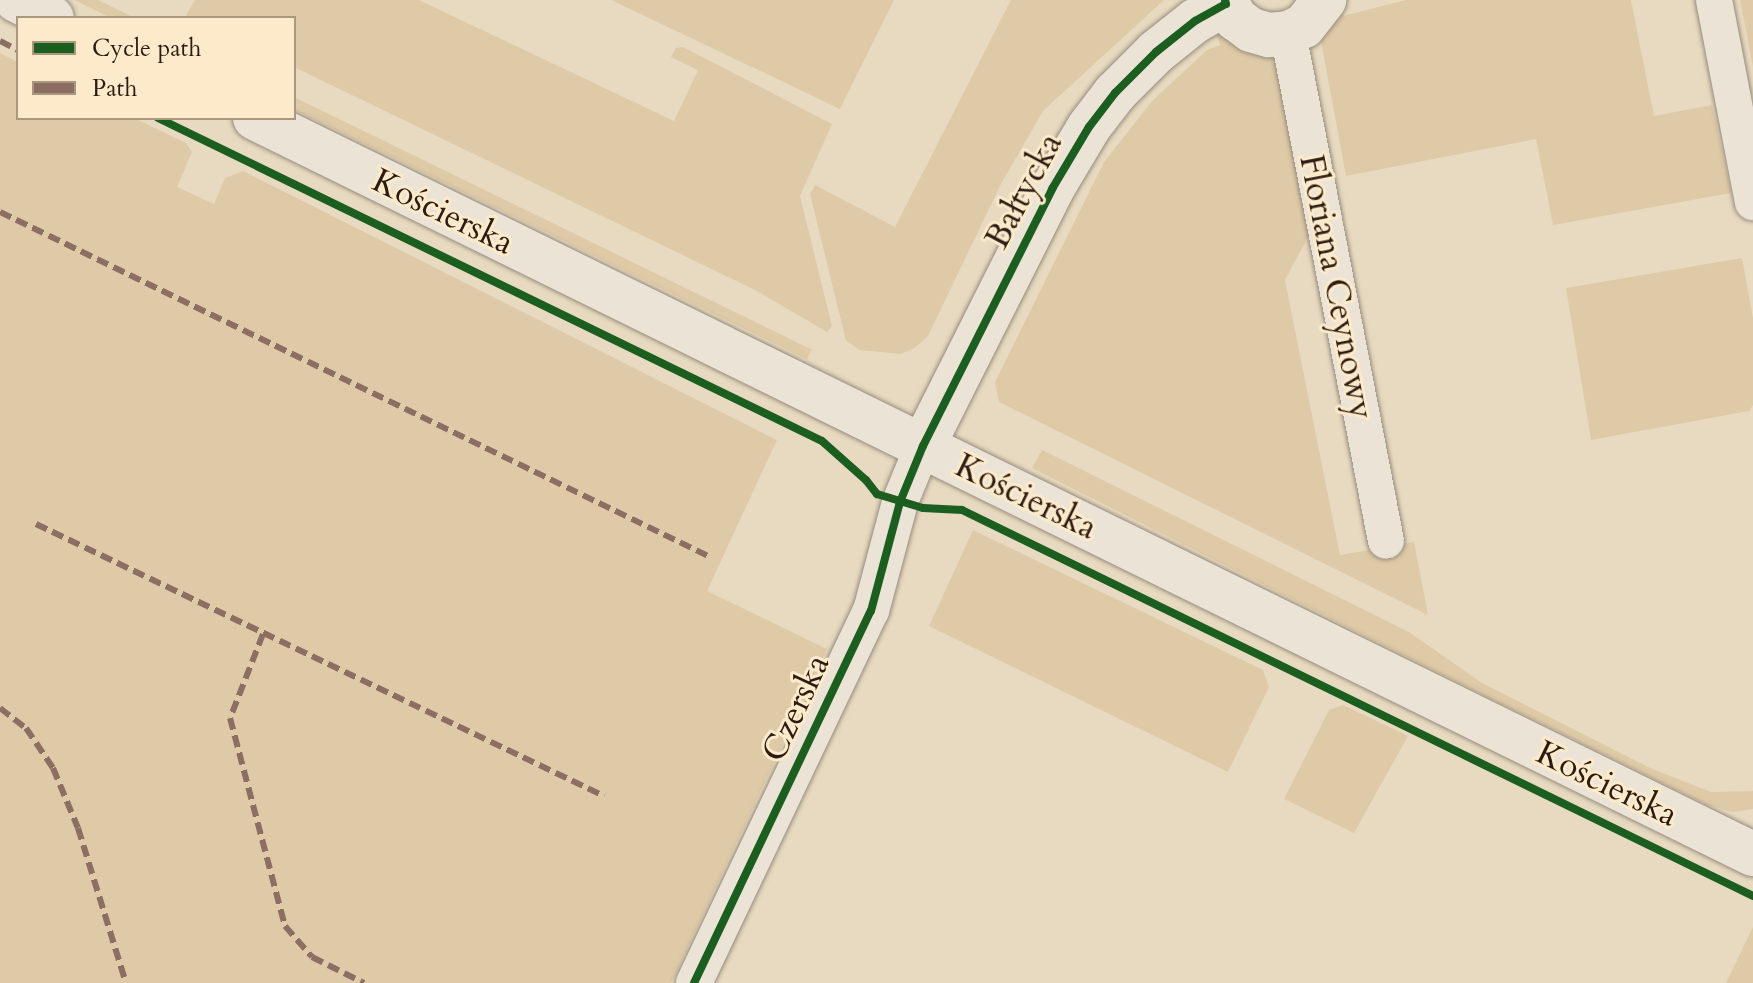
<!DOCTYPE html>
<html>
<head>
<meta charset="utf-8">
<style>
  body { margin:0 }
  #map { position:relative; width:1753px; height:983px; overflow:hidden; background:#e8dac0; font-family:Cardo,serif }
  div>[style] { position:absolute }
  .green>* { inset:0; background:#dfcaa7; transform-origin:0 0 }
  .roads { filter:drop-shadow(0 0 2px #968c7d) drop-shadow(0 0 2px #968c7d) }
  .street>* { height:36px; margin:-18px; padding:0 18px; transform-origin:18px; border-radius:18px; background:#ebe3d6 }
  .secondary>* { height:44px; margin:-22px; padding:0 22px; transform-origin:22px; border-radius:22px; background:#ebe3d6 }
  .quiet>* { height:6px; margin-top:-3px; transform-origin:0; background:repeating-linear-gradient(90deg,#8d6e63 0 12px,transparent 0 18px) }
  .cycleway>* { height:8px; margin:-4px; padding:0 4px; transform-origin:4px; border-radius:4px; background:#1b5e20 }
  span { translate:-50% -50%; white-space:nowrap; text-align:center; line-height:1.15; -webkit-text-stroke:6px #fceaca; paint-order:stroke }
  .street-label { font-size:34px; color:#2c1b12 }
  .legend { position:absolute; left:16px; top:16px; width:280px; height:104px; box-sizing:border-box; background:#fceaca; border:2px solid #a99780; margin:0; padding:10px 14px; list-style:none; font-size:24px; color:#2c1b12 }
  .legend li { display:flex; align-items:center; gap:16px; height:40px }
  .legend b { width:40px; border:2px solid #a99780 }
</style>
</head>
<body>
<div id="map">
  <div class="green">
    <i style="clip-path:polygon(74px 0,98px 0,135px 18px,111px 18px)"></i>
    <i style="clip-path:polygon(195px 0,419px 0,674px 121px,698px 70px,671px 57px,676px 48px,683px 47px,832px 124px,800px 196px,832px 326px,827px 332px,757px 291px,294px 67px,294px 18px,191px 18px,186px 15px)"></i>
    <i style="clip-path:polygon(611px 0,894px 0,840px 109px)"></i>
    <i style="clip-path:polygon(1011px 0,1164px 0,1043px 111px,1001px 184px,928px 336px,915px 348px,901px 354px,860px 350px,846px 341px,810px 194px,815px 185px,895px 227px)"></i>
    <i style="clip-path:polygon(1338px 0,1343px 16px,1406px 0,1631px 0,1654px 116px,1712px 105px,1731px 193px,1553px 225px,1536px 139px,1346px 176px,1315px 9px)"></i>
    <i style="clip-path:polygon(1740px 0,1753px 0,1753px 67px)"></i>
    <i style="clip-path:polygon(1227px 34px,1266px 50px,1276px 63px,1309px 235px,1285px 280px,1340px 555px,1414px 542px,1428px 615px,999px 402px,995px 382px,1104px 162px,1153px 100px,1207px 50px,1220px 45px,1217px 35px)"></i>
    <i style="clip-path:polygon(0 53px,18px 62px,18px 118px,134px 118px,186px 143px,192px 152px,177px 187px,214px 204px,225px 178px,243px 171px,777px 440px,707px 591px,827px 649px,671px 983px,0 983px)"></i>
    <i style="left:294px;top:97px;width:576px;height:11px;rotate:26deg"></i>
    <i style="clip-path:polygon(1742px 258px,1753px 318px,1753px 405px,1749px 411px,1591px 440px,1566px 288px)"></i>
    <i style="clip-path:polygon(1042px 450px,1409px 632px,1482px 683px,1650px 768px,1711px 792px,1753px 791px,1753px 809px,1733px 812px,1707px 805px,1421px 664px,1032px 468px)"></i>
    <i style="clip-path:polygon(973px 530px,1263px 670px,1269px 687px,1228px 772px,929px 626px)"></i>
    <i style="clip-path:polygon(1343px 705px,1408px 736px,1354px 833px,1284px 799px,1329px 710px)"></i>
    <i style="clip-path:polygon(1753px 927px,1753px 983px,1726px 983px)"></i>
  </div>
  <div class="roads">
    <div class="street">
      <i style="left:1714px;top:0;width:206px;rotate:79.1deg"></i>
      <i style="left:1288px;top:33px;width:517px;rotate:79.08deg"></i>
      <i style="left:694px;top:983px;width:412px;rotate:-64.6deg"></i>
      <i style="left:871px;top:611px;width:113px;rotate:-75.1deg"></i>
      <i style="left:900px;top:502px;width:61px;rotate:-67.7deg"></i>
    </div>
    <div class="secondary">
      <i style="left:16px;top:0;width:40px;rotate:26.6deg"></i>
      <i style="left:1225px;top:0;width:22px;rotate:60deg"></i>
      <i style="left:1236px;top:19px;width:19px;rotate:36deg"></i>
      <i style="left:1251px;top:30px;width:19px;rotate:16deg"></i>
      <i style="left:1269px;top:35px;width:19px;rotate:-6deg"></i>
      <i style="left:1288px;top:33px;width:17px;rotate:-24deg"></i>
      <i style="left:1304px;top:26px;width:33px;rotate:-52deg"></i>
      <i style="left:255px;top:118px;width:1669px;rotate:26.17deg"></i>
      <i style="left:923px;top:446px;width:288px;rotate:-63.3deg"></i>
      <i style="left:1052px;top:189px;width:72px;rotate:-59.2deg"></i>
      <i style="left:1089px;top:127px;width:43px;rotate:-52.6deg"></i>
      <i style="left:1115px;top:93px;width:58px;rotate:-45deg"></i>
      <i style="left:1156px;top:52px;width:50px;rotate:-38.5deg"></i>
      <i style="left:1195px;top:21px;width:35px;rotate:-29deg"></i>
    </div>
  </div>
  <div class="quiet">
    <i style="left:0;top:41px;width:20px;rotate:27deg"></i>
    <i style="left:0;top:212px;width:787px;rotate:25.91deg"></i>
    <i style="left:36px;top:524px;width:630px;rotate:25.59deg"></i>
    <i style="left:263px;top:634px;width:90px;rotate:111.4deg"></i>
    <i style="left:230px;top:718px;width:215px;rotate:75.2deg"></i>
    <i style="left:285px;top:926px;width:41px;rotate:48.9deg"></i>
    <i style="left:312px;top:957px;width:58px;rotate:26.6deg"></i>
    <i style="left:0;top:708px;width:33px;rotate:38deg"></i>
    <i style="left:26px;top:728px;width:48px;rotate:56deg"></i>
    <i style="left:53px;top:768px;width:65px;rotate:67.4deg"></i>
    <i style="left:78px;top:828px;width:162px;rotate:72.8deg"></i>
  </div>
  <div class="cycleway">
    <i style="left:158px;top:118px;width:738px;rotate:25.94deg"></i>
    <i style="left:822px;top:441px;width:59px;rotate:41.6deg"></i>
    <i style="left:866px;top:480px;width:18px;rotate:52deg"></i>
    <i style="left:877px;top:494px;width:48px;rotate:16.9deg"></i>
    <i style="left:923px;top:508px;width:39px;rotate:3deg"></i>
    <i style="left:962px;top:510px;width:880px;rotate:26.01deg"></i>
    <i style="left:694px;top:983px;width:412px;rotate:-64.6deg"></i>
    <i style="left:871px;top:611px;width:113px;rotate:-75.1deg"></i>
    <i style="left:900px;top:502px;width:61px;rotate:-67.7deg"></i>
    <i style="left:923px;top:446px;width:288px;rotate:-63.3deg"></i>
    <i style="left:1052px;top:189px;width:72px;rotate:-59.2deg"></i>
    <i style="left:1089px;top:127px;width:43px;rotate:-52.6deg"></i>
    <i style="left:1115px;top:93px;width:58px;rotate:-45deg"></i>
    <i style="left:1156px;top:52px;width:50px;rotate:-38.5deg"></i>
    <i style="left:1195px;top:21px;width:35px;rotate:-29deg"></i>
    <i style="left:1226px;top:4px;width:4px;rotate:-104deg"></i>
  </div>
  <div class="street-label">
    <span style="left:1024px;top:191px;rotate:-62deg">Bałtycka</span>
    <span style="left:443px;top:212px;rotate:26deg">Kościerska</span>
    <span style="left:1336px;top:287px;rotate:79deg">Floriana Ceynowy</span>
    <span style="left:1026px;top:497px;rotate:26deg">Kościerska</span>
    <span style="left:796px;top:708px;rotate:-65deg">Czerska</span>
    <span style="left:1607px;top:784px;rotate:26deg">Kościerska</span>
  </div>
  <ul class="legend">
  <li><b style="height:10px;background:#1b5e20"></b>Cycle path</li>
  <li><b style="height:10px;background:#8d6e63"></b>Path</li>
  </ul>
</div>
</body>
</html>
